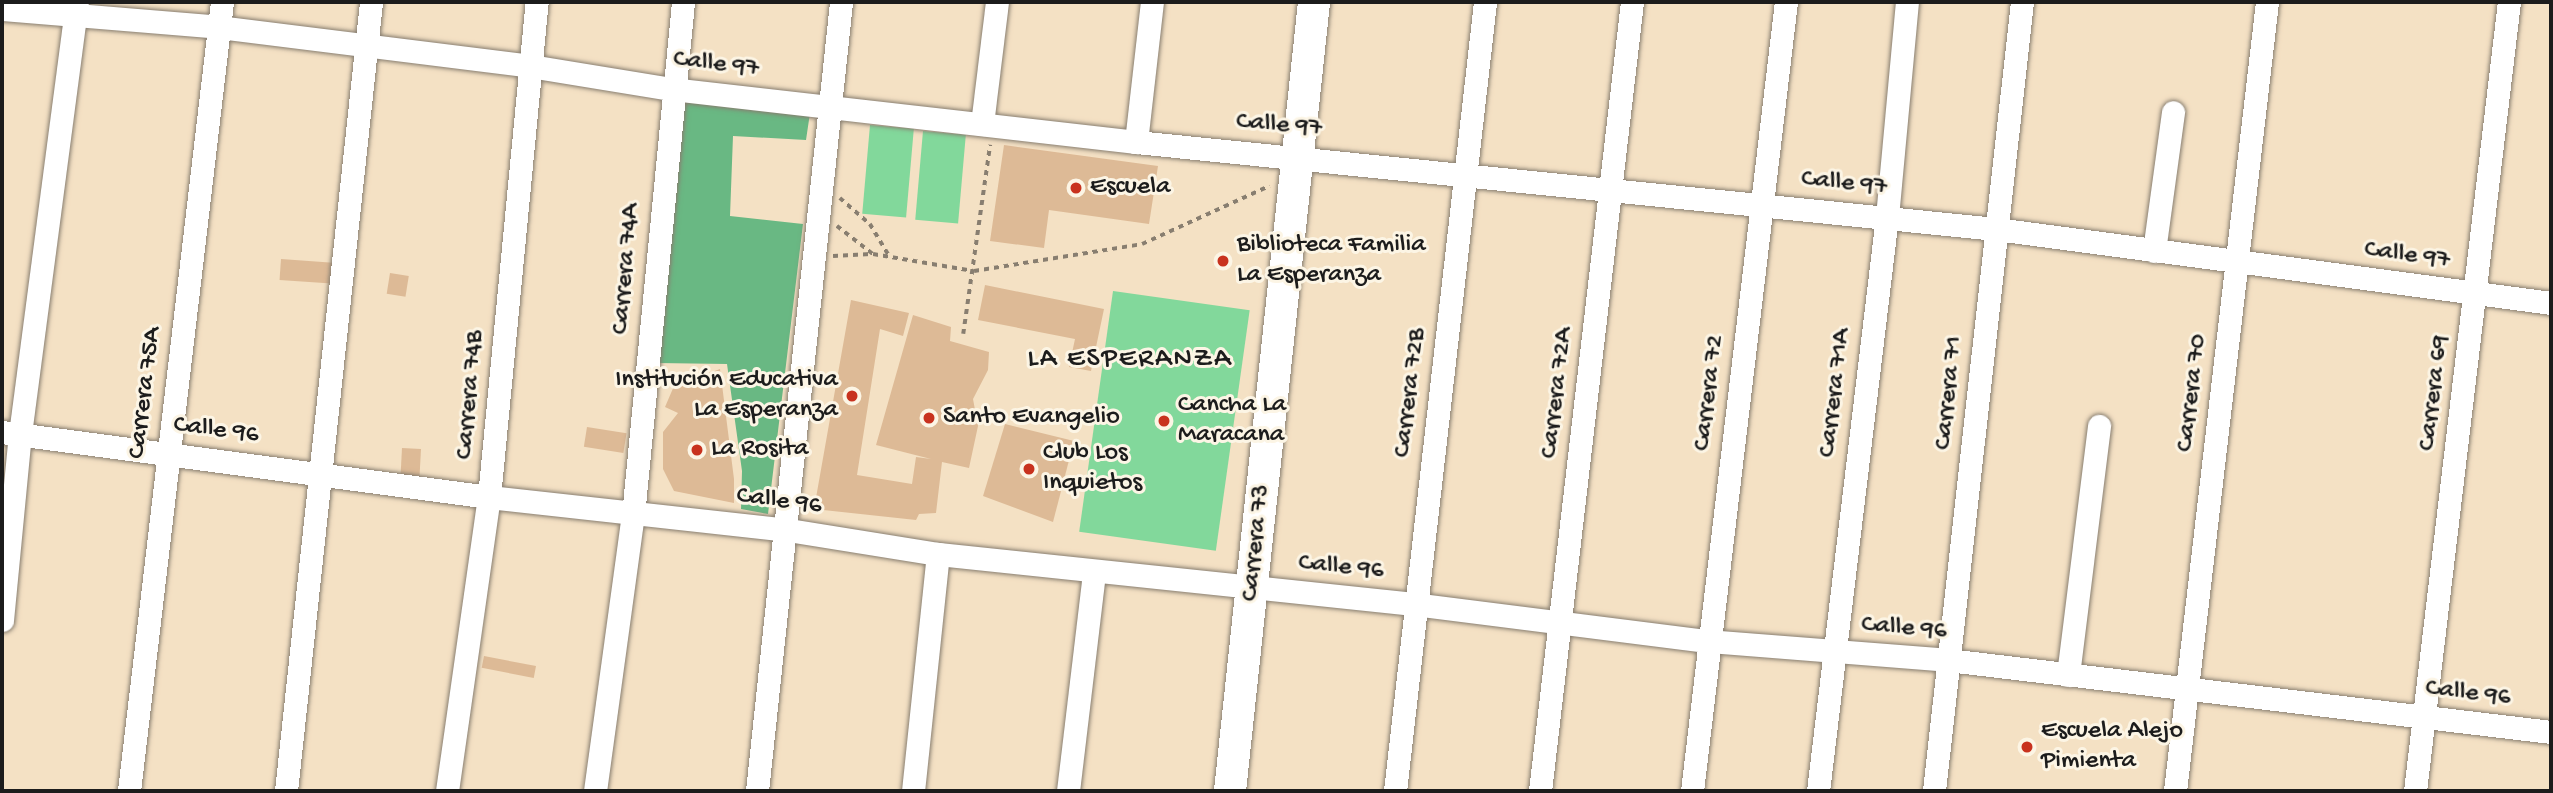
<!DOCTYPE html>
<html>
<head>
<meta charset="utf-8">
<style>
  body { margin:0 }
  #map { position:relative; width:2553px; height:793px; overflow:hidden; background:#f4e1c4; font-family:"Gochi Hand",sans-serif }
  div>[style] { position:absolute }
  .green>* { inset:0; background:#82d89b; transform-origin:0 0 }
  .forest>* { inset:0; background:#69b883 }
  .building>* { inset:0; background:#ddba96; transform-origin:0 0 }
  .path>* { height:3.5px; margin-top:-1.75px; transform-origin:0; background:repeating-linear-gradient(90deg,#887e70 0 5px,transparent 0 10px) }
  .roads { filter:drop-shadow(0 0 2px #887e70) drop-shadow(0 0 2px #887e70) }
  .street>* { height:23px; margin:-11.5px; padding:0 11.5px; transform-origin:11.5px; border-radius:11.5px; background:#fff }
  .secondary>* { height:32px; margin:-16px; padding:0 16px; transform-origin:16px; border-radius:16px; background:#fff }
  .dots>* { width:19px; height:19px; translate:-50% -50%; box-sizing:border-box; border:4px solid #fcf5e5; border-radius:50% }
  span { translate:-50% -50%; white-space:nowrap; text-align:center; line-height:1.15; -webkit-text-stroke:6px #fcf5e5; paint-order:stroke }
  .street-label { font-size:26px; color:#1c1c1c }
  .poi-label { font-size:26px; color:#1c1c1c }
  .left { translate:0 -50%; text-align:left }
  .right { translate:-100% -50%; text-align:right }
  .neighbourhood-label { font-size:28px; color:#1c1c1c; letter-spacing:2px }
  .frame { position:absolute; inset:0; border:4px solid #1c1c1c; pointer-events:none }
</style>
</head>
<body>
<div id="map">
  <div class="green">
    <i style="left:870px;top:125px;width:44px;height:89px;rotate:5deg"></i>
    <i style="left:923px;top:131px;width:43px;height:89px;rotate:5deg"></i>
    <i style="left:1113px;top:291px;width:138px;height:243px;rotate:8deg"></i>
  </div>
  <div class="forest">
    <i style="clip-path:polygon(684px 100px,810px 113px,806px 140px,733px 136px,730px 216px,803px 224px,768px 514px,741px 509px,742px 471px,727px 364px,657px 363px)"></i>
  </div>
  <div class="building">
    <i style="clip-path:polygon(1004px 145px,1158px 166px,1149px 224px,1049px 210px,1044px 248px,990px 241px)"></i>
    <i style="left:281px;top:259px;width:52px;height:21px;rotate:4deg"></i>
    <i style="left:390px;top:273px;width:19px;height:21px;rotate:9deg"></i>
    <i style="clip-path:polygon(985px 285px,1104px 309px,1091px 371px,1069px 367px,1075px 339px,978px 320px)"></i>
    <i style="clip-path:polygon(851px 300px,909px 313px,903px 336px,880px 329px,857px 475px,912px 484px,916px 457px,931px 459px,876px 445px,913px 315px,951px 327px,950px 341px,989px 352px,988px 370px,973px 399px,978px 426px,969px 468px,942px 462px,936px 513px,919px 514px,916px 520px,814px 509px)"></i>
    <i style="clip-path:polygon(720px 369px,734px 479px,734px 503px,674px 491px,663px 469px,663px 432px,678px 413px,665px 407px,674px 386px)"></i>
    <i style="clip-path:polygon(1005px 424px,1074px 441px,1053px 522px,983px 496px)"></i>
    <i style="left:587px;top:427px;width:40px;height:20px;rotate:9deg"></i>
    <i style="left:402px;top:448px;width:19px;height:40px;rotate:3deg"></i>
    <i style="left:484px;top:656px;width:53px;height:12px;rotate:11deg"></i>
  </div>
  <div class="path">
    <i style="left:840px;top:198px;width:40px;rotate:41deg"></i>
    <i style="left:870px;top:224px;width:39px;rotate:59deg"></i>
    <i style="left:837px;top:226px;width:46px;rotate:37.9deg"></i>
    <i style="left:873px;top:254px;width:102px;rotate:9.6deg"></i>
    <i style="left:974px;top:271px;width:170px;rotate:-9.1deg"></i>
    <i style="left:1142px;top:244px;width:140px;rotate:-24.5deg"></i>
    <i style="left:833px;top:256px;width:38px;rotate:-3deg"></i>
    <i style="left:963px;top:334px;width:191px;rotate:-81.9deg"></i>
  </div>
  <div class="roads">
    <div class="street">
      <i style="left:2px;top:9px;width:218px;rotate:4.7deg"></i>
      <i style="left:219px;top:27px;width:313px;rotate:7.1deg"></i>
      <i style="left:530px;top:66px;width:143px;rotate:9.3deg"></i>
      <i style="left:671px;top:89px;width:468px;rotate:6.5deg"></i>
      <i style="left:1136px;top:142px;width:864px;rotate:5.78deg"></i>
      <i style="left:1996px;top:229px;width:560px;rotate:7.59deg"></i>
      <i style="left:982px;top:124px;width:123px;rotate:-83deg"></i>
      <i style="left:1136px;top:142px;width:141px;rotate:-83.5deg"></i>
      <i style="left:2154px;top:251px;width:140px;rotate:-82.2deg"></i>
      <i style="left:2px;top:432px;width:491px;rotate:7.6deg"></i>
      <i style="left:489px;top:497px;width:301px;rotate:6.3deg"></i>
      <i style="left:788px;top:530px;width:152px;rotate:9.1deg"></i>
      <i style="left:938px;top:554px;width:479px;rotate:6deg"></i>
      <i style="left:1414px;top:604px;width:296px;rotate:7.2deg"></i>
      <i style="left:1708px;top:641px;width:241px;rotate:4.5deg"></i>
      <i style="left:1948px;top:660px;width:607px;rotate:6.81deg"></i>
      <i style="left:2px;top:620px;width:187px;rotate:-84.5deg"></i>
      <i style="left:20px;top:434px;width:436px;rotate:-82.5deg"></i>
      <i style="left:2068px;top:675px;width:251px;rotate:-82.9deg"></i>
      <i style="left:129px;top:791px;width:794px;rotate:-83.28deg"></i>
      <i style="left:286px;top:791px;width:794px;rotate:-83.85deg"></i>
      <i style="left:447px;top:791px;width:297px;rotate:-81.9deg"></i>
      <i style="left:489px;top:497px;width:497px;rotate:-84.5deg"></i>
      <i style="left:595px;top:791px;width:279px;rotate:-82.2deg"></i>
      <i style="left:633px;top:515px;width:515px;rotate:-84.43deg"></i>
      <i style="left:757px;top:791px;width:793px;rotate:-83.92deg"></i>
      <i style="left:913px;top:791px;width:238px;rotate:-84deg"></i>
      <i style="left:1068px;top:791px;width:221px;rotate:-83.2deg"></i>
      <i style="left:1395px;top:791px;width:794px;rotate:-83.49deg"></i>
      <i style="left:1540px;top:791px;width:794px;rotate:-83.35deg"></i>
      <i style="left:1692px;top:791px;width:795px;rotate:-83.21deg"></i>
      <i style="left:1818px;top:791px;width:578px;rotate:-83.15deg"></i>
      <i style="left:1887px;top:217px;width:216px;rotate:-84.7deg"></i>
      <i style="left:1934px;top:791px;width:794px;rotate:-83.64deg"></i>
      <i style="left:2175px;top:791px;width:794px;rotate:-83.35deg"></i>
      <i style="left:2415px;top:791px;width:795px;rotate:-83.21deg"></i>
    </div>
    <div class="secondary">
      <i style="left:1230px;top:791px;width:793px;rotate:-83.92deg"></i>
    </div>
  </div>
  <div class="dots">
    <i style="left:1076px;top:188px;background:#c8321e"></i>
    <i style="left:1223px;top:261px;background:#c8321e"></i>
    <i style="left:852px;top:396px;background:#c8321e"></i>
    <i style="left:929px;top:418px;background:#c8321e"></i>
    <i style="left:1164px;top:421px;background:#c8321e"></i>
    <i style="left:697px;top:450px;background:#c8321e"></i>
    <i style="left:1029px;top:469px;background:#c8321e"></i>
    <i style="left:2027px;top:747px;background:#c8321e"></i>
  </div>
  <div class="street-label">
    <span style="left:716px;top:65px;rotate:7deg">Calle 97</span>
    <span style="left:1279px;top:126px;rotate:5deg">Calle 97</span>
    <span style="left:1844px;top:184px;rotate:6deg">Calle 97</span>
    <span style="left:2407px;top:256px;rotate:8deg">Calle 97</span>
    <span style="left:627px;top:269px;rotate:-85deg">Carrera 74A</span>
    <span style="left:146px;top:393px;rotate:-83deg">Carrera 75A</span>
    <span style="left:1411px;top:393px;rotate:-83deg">Carrera 72B</span>
    <span style="left:1558px;top:393px;rotate:-83deg">Carrera 72A</span>
    <span style="left:1710px;top:393px;rotate:-83deg">Carrera 72</span>
    <span style="left:1836px;top:393px;rotate:-83deg">Carrera 71A</span>
    <span style="left:1950px;top:393px;rotate:-84deg">Carrera 71</span>
    <span style="left:2193px;top:393px;rotate:-83deg">Carrera 70</span>
    <span style="left:2435px;top:393px;rotate:-83deg">Carrera 69</span>
    <span style="left:471px;top:395px;rotate:-85deg">Carrera 74B</span>
    <span style="left:216px;top:431px;rotate:7deg">Calle 96</span>
    <span style="left:779px;top:502px;rotate:7deg">Calle 96</span>
    <span style="left:1257px;top:543px;rotate:-84deg">Carrera 73</span>
    <span style="left:1341px;top:568px;rotate:6deg">Calle 96</span>
    <span style="left:1904px;top:629px;rotate:5deg">Calle 96</span>
    <span style="left:2468px;top:694px;rotate:7deg">Calle 96</span>
  </div>
  <div class="poi-label">
    <span class="left" style="left:1090px;top:188px">Escuela</span>
    <span class="left" style="left:1237px;top:261px">Biblioteca Familia<br>La Esperanza</span>
    <span class="right" style="left:838px;top:396px">Institución Educativa<br>La Esperanza</span>
    <span class="left" style="left:1178px;top:421px">Cancha La<br>Maracana</span>
    <span class="left" style="left:943px;top:418px">Santo Evangelio</span>
    <span class="left" style="left:711px;top:450px">La Rosita</span>
    <span class="left" style="left:1043px;top:469px">Club Los<br>Inquietos</span>
    <span class="left" style="left:2041px;top:747px">Escuela Alejo<br>Pimienta</span>
  </div>
  <div class="neighbourhood-label">
    <span style="left:1130px;top:360px">LA ESPERANZA</span>
  </div>
  <div class="frame"></div>
</div>
</body>
</html>
